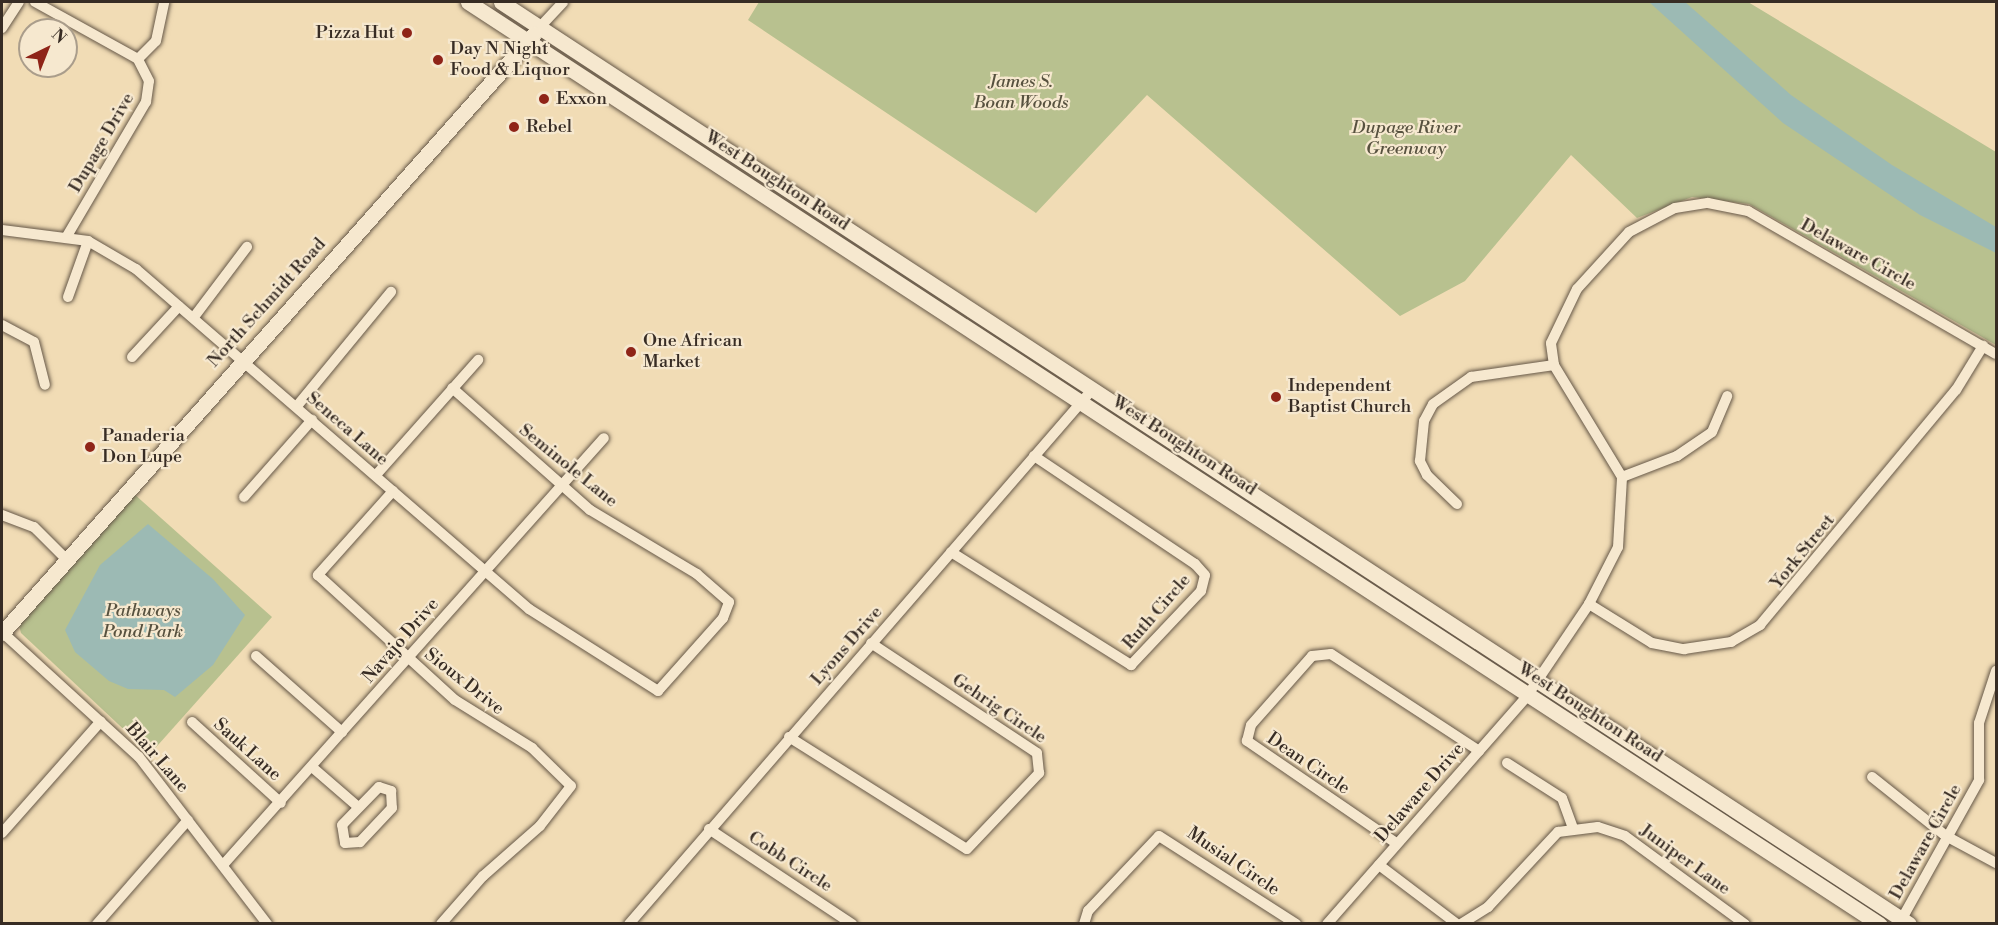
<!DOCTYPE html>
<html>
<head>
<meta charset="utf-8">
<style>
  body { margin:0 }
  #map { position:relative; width:1998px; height:925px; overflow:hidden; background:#f1dcb5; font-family:"Libre Bodoni",serif }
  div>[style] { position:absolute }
  .green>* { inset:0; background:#b8c18f }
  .water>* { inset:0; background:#9cbab4 }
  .roads { filter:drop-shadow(0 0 2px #665848) drop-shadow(0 0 2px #665848) }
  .street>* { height:10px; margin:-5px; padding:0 5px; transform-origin:5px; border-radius:5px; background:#f6e8cf }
  .secondary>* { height:15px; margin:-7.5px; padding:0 7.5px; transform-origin:7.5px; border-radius:7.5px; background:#f6e8cf }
  .dots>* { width:16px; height:16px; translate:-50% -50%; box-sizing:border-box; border:3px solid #f6e8cf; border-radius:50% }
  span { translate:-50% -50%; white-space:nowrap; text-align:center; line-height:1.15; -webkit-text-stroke:4.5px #f6e8cf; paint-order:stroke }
  .poi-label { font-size:18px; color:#372c24 }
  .right { translate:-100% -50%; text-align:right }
  .left { translate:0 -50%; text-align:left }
  .park-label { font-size:18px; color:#57513f; font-style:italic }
  .street-label { font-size:18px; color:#372c24 }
  .frame { position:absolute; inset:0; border:3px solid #372c24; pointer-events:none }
  .north { position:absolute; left:18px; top:18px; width:60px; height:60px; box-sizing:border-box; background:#f6e8cf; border:2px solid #aa9d8b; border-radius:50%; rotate:43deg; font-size:16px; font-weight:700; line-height:24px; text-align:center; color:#372c24 }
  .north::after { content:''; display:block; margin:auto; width:21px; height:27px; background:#8f2418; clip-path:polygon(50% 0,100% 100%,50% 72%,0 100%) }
</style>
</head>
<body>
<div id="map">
  <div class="green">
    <i style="clip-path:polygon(759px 2px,1748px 2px,1996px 152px,1996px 345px,1749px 204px,1692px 197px,1637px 218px,1571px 155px,1465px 281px,1400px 316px,1147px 95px,1036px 213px,748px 20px)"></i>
    <i style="clip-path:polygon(133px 493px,272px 617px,150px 754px,21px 633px,19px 625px)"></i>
  </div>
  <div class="water">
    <i style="clip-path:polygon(1649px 2px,1685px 2px,1791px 95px,1892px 165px,1996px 227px,1996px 253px,1920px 215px,1783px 123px)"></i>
    <i style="clip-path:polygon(148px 524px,213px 579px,245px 615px,213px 665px,175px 697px,164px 690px,128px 689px,109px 681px,75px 652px,65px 630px,100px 565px)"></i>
  </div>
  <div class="roads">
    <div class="street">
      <i style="left:35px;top:2px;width:118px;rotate:29deg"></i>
      <i style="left:540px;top:27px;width:34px;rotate:-47deg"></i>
      <i style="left:2px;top:28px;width:31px;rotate:-57deg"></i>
      <i style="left:2px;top:230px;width:87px;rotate:7.3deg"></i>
      <i style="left:88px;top:241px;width:56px;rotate:30.3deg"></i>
      <i style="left:136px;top:269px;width:520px;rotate:40.86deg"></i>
      <i style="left:529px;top:609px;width:153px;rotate:32.4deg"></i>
      <i style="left:658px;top:691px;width:98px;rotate:-48.3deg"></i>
      <i style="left:723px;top:618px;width:17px;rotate:-69deg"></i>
      <i style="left:729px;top:602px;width:43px;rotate:-138.8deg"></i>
      <i style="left:697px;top:574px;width:125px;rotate:-149.1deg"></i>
      <i style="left:590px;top:510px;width:184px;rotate:-138.5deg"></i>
      <i style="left:67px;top:236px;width:156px;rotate:-59.5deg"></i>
      <i style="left:146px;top:102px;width:21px;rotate:-82deg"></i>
      <i style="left:149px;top:81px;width:25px;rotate:-117deg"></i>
      <i style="left:138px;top:59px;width:25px;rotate:-45deg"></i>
      <i style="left:156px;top:41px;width:40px;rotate:-78deg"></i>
      <i style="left:68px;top:297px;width:59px;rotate:-70.3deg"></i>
      <i style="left:194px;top:317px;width:88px;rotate:-52.9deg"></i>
      <i style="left:2px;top:325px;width:36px;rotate:28deg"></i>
      <i style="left:34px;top:342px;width:44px;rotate:75.7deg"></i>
      <i style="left:132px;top:357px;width:69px;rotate:-47.3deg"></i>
      <i style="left:297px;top:406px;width:148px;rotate:-50.5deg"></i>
      <i style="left:376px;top:475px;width:154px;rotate:-48.4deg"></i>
      <i style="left:1622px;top:477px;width:59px;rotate:-20.9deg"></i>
      <i style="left:1677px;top:456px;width:42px;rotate:-34.4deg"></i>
      <i style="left:1712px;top:432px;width:39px;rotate:-67deg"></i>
      <i style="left:393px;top:491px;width:113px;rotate:131.8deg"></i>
      <i style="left:318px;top:575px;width:185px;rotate:42.4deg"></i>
      <i style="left:455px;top:700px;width:91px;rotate:31.9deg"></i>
      <i style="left:532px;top:748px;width:54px;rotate:44.3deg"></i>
      <i style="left:571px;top:786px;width:51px;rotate:127.8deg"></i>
      <i style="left:540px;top:826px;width:76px;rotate:138.7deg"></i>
      <i style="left:483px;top:876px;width:64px;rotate:131.2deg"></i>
      <i style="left:244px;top:497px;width:103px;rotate:-48.6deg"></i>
      <i style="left:1457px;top:504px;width:42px;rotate:-136deg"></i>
      <i style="left:1427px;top:475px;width:16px;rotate:-117deg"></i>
      <i style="left:1420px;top:461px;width:40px;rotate:-84.3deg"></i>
      <i style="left:1424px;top:421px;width:19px;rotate:-62deg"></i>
      <i style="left:1433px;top:404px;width:47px;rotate:-35.4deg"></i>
      <i style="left:1471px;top:377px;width:84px;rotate:-8.2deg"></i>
      <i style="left:1554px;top:365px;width:22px;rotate:-98deg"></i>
      <i style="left:1551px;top:343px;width:60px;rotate:-64.3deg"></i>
      <i style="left:1577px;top:289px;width:77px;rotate:-47.6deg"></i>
      <i style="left:1629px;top:232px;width:52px;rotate:-27.6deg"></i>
      <i style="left:1675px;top:208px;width:33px;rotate:-9deg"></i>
      <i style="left:1708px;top:203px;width:41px;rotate:11.3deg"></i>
      <i style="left:1748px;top:211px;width:286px;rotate:30deg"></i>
      <i style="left:2px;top:515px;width:34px;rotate:21deg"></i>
      <i style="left:34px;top:527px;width:45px;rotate:45deg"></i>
      <i style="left:951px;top:552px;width:213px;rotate:32.1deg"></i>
      <i style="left:1131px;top:665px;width:102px;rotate:-46.6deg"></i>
      <i style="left:1201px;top:591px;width:16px;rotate:-76deg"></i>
      <i style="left:1205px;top:575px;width:15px;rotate:-132deg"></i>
      <i style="left:1195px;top:564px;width:194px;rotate:-146.1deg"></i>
      <i style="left:1589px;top:604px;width:74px;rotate:31.8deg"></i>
      <i style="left:1652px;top:643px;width:33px;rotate:11deg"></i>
      <i style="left:1684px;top:649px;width:48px;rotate:-8.5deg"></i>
      <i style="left:1731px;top:642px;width:34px;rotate:-30deg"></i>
      <i style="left:1760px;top:625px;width:306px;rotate:-50.2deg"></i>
      <i style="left:1956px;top:390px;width:52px;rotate:-58.5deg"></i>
      <i style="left:2px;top:632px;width:185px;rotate:42.4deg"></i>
      <i style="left:139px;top:757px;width:210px;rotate:52.5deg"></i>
      <i style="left:256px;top:656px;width:115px;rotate:41.5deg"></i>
      <i style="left:192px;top:722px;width:120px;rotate:42.3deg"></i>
      <i style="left:789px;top:737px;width:210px;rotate:32.2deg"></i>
      <i style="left:967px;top:849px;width:105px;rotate:-46.5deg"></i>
      <i style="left:1039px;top:773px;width:20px;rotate:-96deg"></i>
      <i style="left:1037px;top:753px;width:199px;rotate:-146.5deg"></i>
      <i style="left:1507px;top:763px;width:65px;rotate:32.5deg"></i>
      <i style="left:1562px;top:798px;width:32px;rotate:70deg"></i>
      <i style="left:312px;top:767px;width:60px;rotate:40.9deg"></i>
      <i style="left:1872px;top:777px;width:95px;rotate:38.6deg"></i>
      <i style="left:1946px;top:836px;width:57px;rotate:28.4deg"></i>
      <i style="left:379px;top:787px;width:13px;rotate:18deg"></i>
      <i style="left:391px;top:791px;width:17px;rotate:87deg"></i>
      <i style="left:392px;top:808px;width:47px;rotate:133.3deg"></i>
      <i style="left:360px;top:842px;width:15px;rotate:176deg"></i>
      <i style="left:345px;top:843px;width:18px;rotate:-99deg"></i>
      <i style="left:342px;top:825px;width:53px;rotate:-45.8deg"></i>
      <i style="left:709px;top:829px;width:172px;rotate:33.6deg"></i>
      <i style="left:2px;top:833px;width:149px;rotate:-48.5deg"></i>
      <i style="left:1396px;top:843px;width:181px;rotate:-145.6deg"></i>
      <i style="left:1247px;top:741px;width:16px;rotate:-76deg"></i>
      <i style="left:1251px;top:725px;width:92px;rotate:-48.5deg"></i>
      <i style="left:1312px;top:656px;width:19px;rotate:-6deg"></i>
      <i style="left:1331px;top:654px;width:177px;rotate:33.2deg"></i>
      <i style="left:223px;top:865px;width:572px;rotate:-48.26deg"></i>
      <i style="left:1379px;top:865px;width:98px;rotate:37.1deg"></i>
      <i style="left:97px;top:924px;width:138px;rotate:-48.8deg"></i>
      <i style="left:629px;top:924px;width:705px;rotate:-49.08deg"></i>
      <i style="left:1084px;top:924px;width:14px;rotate:-73deg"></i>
      <i style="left:1088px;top:911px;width:103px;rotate:-46.6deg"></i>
      <i style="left:1159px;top:836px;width:163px;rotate:32.7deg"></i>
      <i style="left:1327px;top:924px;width:303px;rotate:-48.7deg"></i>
      <i style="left:1527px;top:696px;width:111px;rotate:-56deg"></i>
      <i style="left:1589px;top:604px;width:64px;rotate:-63deg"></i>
      <i style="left:1618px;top:547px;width:70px;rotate:-86.7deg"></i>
      <i style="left:1622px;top:477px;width:131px;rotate:-121.3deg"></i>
      <i style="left:1461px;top:924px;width:32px;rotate:-32deg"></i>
      <i style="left:1488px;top:907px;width:103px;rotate:-47deg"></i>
      <i style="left:1558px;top:832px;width:40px;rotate:-7.1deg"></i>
      <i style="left:1598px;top:827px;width:28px;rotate:18deg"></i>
      <i style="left:1625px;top:836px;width:149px;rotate:36.3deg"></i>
      <i style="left:1899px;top:924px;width:165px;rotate:-60.9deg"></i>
      <i style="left:1979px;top:780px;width:57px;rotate:-90deg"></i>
      <i style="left:1979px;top:723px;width:55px;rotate:-71.9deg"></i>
    </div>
    <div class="secondary">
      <i style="left:468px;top:2px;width:1686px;rotate:33.16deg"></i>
      <i style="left:501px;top:2px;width:1683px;rotate:33.22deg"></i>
      <i style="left:2px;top:633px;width:801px;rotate:-48.39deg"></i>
    </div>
  </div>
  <div class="dots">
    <i style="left:407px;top:33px;background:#8f2418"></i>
    <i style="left:438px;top:60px;background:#8f2418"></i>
    <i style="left:544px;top:99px;background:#8f2418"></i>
    <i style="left:514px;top:127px;background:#8f2418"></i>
    <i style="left:631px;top:352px;background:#8f2418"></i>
    <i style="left:1276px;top:397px;background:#8f2418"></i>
    <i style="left:90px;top:447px;background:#8f2418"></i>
  </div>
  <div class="poi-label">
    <span class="right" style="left:395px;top:33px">Pizza Hut</span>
    <span class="left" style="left:450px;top:60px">Day N Night<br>Food &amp; Liquor</span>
    <span class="left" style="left:556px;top:99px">Exxon</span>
    <span class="left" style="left:526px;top:127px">Rebel</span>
    <span class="left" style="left:643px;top:352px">One African<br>Market</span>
    <span class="left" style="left:1288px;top:397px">Independent<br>Baptist Church</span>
    <span class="left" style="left:102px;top:447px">Panaderia<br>Don Lupe</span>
  </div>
  <div class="park-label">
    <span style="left:1021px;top:93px">James S.<br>Boan Woods</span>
    <span style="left:1406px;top:139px">Dupage River<br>Greenway</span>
    <span style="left:143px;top:622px">Pathways<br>Pond Park</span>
  </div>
  <div class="street-label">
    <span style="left:102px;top:143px;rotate:-60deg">Dupage Drive</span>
    <span style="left:777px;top:181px;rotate:33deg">West Boughton Road</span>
    <span style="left:1858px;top:255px;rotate:29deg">Delaware Circle</span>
    <span style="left:267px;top:303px;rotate:-48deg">North Schmidt Road</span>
    <span style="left:347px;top:429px;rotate:41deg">Seneca Lane</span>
    <span style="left:1184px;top:446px;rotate:33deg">West Boughton Road</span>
    <span style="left:568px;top:466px;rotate:39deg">Seminole Lane</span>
    <span style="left:1803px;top:552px;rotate:-51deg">York Street</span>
    <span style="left:1157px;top:612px;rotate:-49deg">Ruth Circle</span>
    <span style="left:401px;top:641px;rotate:-49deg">Navajo Drive</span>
    <span style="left:847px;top:646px;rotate:-49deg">Lyons Drive</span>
    <span style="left:464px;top:682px;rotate:38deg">Sioux Drive</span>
    <span style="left:999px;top:709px;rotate:34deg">Gehrig Circle</span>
    <span style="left:1590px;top:713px;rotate:33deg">West Boughton Road</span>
    <span style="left:247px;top:750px;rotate:42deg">Sauk Lane</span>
    <span style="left:157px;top:758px;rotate:49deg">Blair Lane</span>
    <span style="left:1308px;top:764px;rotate:34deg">Dean Circle</span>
    <span style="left:1420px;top:793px;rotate:-49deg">Delaware Drive</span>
    <span style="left:1926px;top:842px;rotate:-61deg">Delaware Circle</span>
    <span style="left:1685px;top:860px;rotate:36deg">Juniper Lane</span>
    <span style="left:790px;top:862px;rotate:33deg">Cobb Circle</span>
    <span style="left:1233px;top:862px;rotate:34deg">Musial Circle</span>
  </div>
  <div class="frame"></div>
  <div class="north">N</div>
</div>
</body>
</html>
